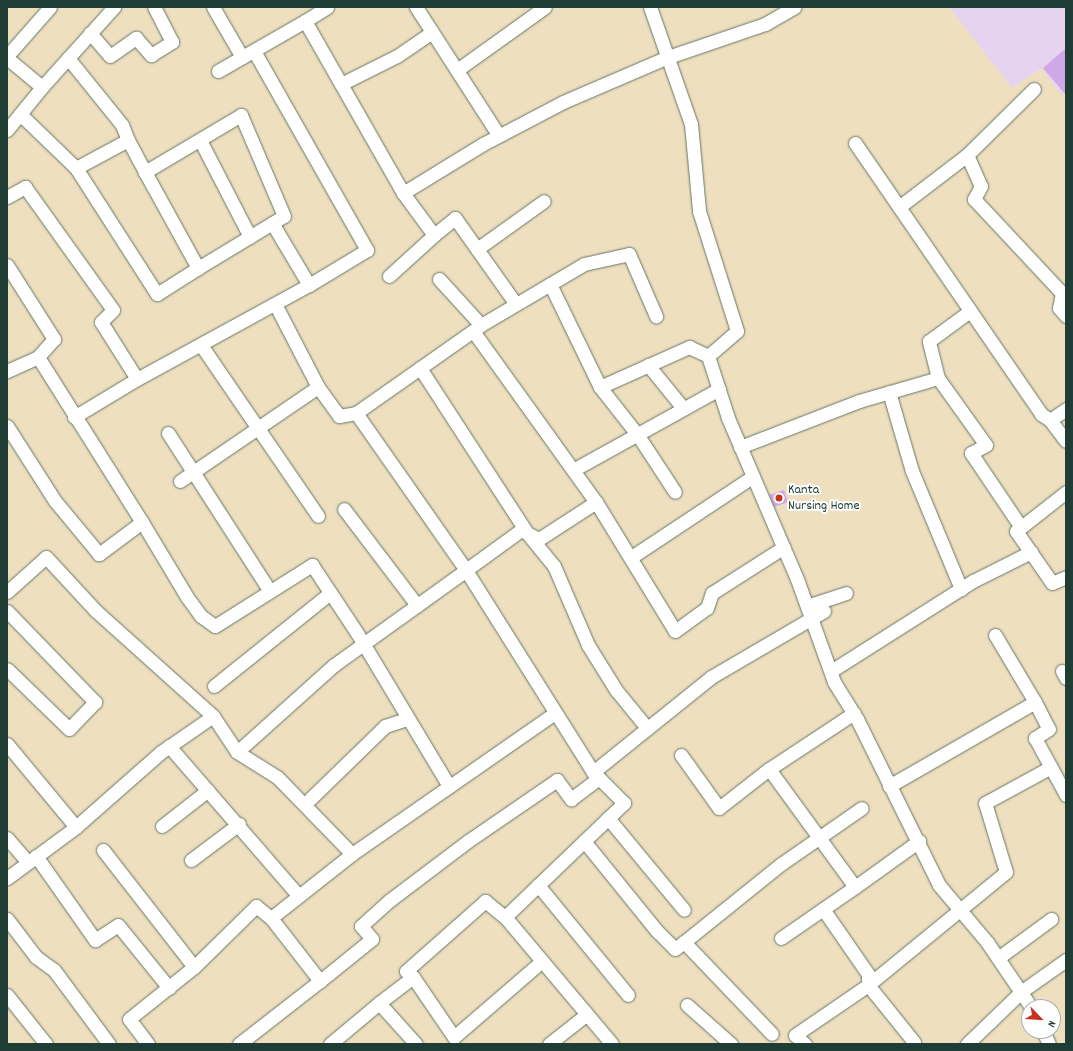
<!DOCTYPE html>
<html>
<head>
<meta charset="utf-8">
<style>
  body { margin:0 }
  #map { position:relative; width:1073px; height:1051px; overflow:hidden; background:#eee0bf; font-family:Dekko,sans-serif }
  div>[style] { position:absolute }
  .built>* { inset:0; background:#e6d3f0 }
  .building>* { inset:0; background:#d0a8e7; transform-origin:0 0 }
  .roads { filter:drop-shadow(0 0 1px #677665) drop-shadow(0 0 1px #677665) }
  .minor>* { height:13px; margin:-6.5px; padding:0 6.5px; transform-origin:6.5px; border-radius:6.5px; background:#fff }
  .dots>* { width:11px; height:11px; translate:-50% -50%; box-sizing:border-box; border:2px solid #fff; border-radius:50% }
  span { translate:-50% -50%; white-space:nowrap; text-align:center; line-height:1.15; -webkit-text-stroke:4px #fff; paint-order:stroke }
  .poi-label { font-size:14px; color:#1f3d34 }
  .left { translate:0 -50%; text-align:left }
  .frame { position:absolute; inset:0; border:8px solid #1f3d34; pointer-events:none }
  .north { position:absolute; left:1021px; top:999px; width:40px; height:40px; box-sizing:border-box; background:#fff; border:1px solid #a5b1ae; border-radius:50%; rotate:115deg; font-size:11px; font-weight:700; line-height:16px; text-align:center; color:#1f3d34 }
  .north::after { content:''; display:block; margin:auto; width:14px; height:18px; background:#c8321e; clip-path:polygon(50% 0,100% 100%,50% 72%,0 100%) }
</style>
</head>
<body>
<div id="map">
  <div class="built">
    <i style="clip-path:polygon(949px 7px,1066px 7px,1066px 92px,1062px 95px,1041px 68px,1012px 88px)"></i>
  </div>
  <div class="building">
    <i style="clip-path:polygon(1066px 48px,1066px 95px,1043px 68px)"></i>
    <i style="left:784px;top:490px;width:13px;height:15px;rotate:72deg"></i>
  </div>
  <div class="roads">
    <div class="minor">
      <i style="left:213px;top:7px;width:58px;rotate:59.9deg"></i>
      <i style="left:416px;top:7px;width:153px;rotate:57.2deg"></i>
      <i style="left:650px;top:7px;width:124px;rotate:70.7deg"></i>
      <i style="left:691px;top:124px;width:87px;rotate:84.7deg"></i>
      <i style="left:699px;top:211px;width:126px;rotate:72.4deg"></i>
      <i style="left:737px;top:331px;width:38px;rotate:139deg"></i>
      <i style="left:708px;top:356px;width:65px;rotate:72.1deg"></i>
      <i style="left:728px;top:418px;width:175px;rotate:66.8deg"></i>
      <i style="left:797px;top:579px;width:109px;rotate:70.2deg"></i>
      <i style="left:834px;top:682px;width:44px;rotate:58.1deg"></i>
      <i style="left:857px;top:719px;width:185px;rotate:63.7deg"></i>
      <i style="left:939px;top:885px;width:75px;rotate:49.9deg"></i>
      <i style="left:987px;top:942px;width:78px;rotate:55.9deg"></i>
      <i style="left:305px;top:21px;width:26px;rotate:-32deg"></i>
      <i style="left:90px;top:33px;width:30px;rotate:49deg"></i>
      <i style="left:110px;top:56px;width:32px;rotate:-35deg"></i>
      <i style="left:136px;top:38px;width:23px;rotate:49deg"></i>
      <i style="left:151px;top:55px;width:25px;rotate:-32deg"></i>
      <i style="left:172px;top:42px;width:39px;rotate:-117deg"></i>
      <i style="left:254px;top:51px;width:229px;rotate:60.4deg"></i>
      <i style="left:367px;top:250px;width:68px;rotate:148.9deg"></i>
      <i style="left:309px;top:285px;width:72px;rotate:-120.8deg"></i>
      <i style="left:7px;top:56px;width:65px;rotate:-48.7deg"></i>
      <i style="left:7px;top:58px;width:45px;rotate:39.6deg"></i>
      <i style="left:42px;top:87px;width:108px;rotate:-48deg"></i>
      <i style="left:68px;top:58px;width:86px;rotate:51.1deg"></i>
      <i style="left:122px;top:125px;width:16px;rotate:68deg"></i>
      <i style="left:457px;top:70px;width:108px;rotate:-35.6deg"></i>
      <i style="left:218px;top:71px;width:100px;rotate:-29.9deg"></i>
      <i style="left:305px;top:21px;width:198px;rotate:60.3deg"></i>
      <i style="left:403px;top:193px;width:94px;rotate:-31.5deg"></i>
      <i style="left:483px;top:144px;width:90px;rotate:-27.7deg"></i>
      <i style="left:563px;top:102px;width:114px;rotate:-23.2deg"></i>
      <i style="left:668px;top:57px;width:102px;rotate:-18.8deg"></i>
      <i style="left:765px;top:24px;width:34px;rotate:-30deg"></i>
      <i style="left:341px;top:84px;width:63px;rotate:-26.6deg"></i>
      <i style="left:397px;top:56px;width:42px;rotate:-34.4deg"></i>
      <i style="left:20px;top:114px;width:78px;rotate:44deg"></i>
      <i style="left:76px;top:168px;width:59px;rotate:-28.3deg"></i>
      <i style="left:128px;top:140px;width:36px;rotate:62deg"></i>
      <i style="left:145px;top:172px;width:110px;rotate:61.1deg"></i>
      <i style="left:198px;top:268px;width:100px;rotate:-31.2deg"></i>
      <i style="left:284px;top:216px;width:110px;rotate:-113.1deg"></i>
      <i style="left:241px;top:115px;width:112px;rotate:149.3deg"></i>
      <i style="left:7px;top:130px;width:55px;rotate:-50.9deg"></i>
      <i style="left:200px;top:140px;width:109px;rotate:62.7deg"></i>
      <i style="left:855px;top:143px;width:329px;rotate:55.5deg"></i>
      <i style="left:1041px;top:414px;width:11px;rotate:34deg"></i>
      <i style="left:967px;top:155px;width:34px;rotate:66deg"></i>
      <i style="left:981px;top:186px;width:15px;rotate:118deg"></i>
      <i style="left:974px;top:199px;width:129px;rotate:46.9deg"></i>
      <i style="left:1062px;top:293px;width:15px;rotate:101deg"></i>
      <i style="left:1059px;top:308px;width:11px;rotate:49deg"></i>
      <i style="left:76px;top:168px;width:150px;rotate:57.3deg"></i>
      <i style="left:157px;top:294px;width:49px;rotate:-32.4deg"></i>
      <i style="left:403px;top:193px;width:52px;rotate:53.6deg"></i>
      <i style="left:434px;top:235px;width:27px;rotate:-39deg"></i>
      <i style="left:455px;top:218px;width:105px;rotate:54.7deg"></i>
      <i style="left:7px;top:197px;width:21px;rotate:-29deg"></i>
      <i style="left:25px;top:187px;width:151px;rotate:54.4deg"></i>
      <i style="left:113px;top:310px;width:17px;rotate:135deg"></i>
      <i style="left:101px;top:322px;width:67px;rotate:57.7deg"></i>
      <i style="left:137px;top:379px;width:196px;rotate:-28.7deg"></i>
      <i style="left:899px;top:207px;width:86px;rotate:-37.4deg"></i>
      <i style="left:967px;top:155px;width:94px;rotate:-44.6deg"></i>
      <i style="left:477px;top:249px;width:82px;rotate:-35.6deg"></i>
      <i style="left:7px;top:265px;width:88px;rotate:57.6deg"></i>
      <i style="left:54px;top:339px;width:24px;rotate:132deg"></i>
      <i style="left:389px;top:276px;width:61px;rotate:-42.3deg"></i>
      <i style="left:439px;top:279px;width:62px;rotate:47.6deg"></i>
      <i style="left:550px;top:284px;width:114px;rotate:64.1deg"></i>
      <i style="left:600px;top:387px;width:98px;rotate:-24.2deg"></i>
      <i style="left:689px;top:347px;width:21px;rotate:25deg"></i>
      <i style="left:275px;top:304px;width:93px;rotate:62.6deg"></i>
      <i style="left:318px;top:387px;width:36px;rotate:54deg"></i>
      <i style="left:339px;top:416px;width:17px;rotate:-10deg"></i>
      <i style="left:473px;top:331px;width:211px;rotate:54.3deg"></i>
      <i style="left:201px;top:345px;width:207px;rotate:55.6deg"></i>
      <i style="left:648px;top:365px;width:55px;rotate:50.9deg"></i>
      <i style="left:420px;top:368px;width:197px;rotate:57deg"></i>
      <i style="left:527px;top:533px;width:43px;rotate:50.7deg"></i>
      <i style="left:554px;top:566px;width:86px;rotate:66.7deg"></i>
      <i style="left:588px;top:645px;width:53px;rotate:58.1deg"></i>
      <i style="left:616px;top:690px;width:49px;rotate:50.8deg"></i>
      <i style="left:7px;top:371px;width:34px;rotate:-24deg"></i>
      <i style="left:38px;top:357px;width:195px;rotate:57.8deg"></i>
      <i style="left:142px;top:522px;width:54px;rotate:143.3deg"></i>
      <i style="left:99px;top:554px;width:69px;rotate:-129.7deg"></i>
      <i style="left:55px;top:501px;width:89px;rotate:-122.6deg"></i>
      <i style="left:938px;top:378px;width:38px;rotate:-104deg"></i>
      <i style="left:929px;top:341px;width:51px;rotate:-36.2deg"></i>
      <i style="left:600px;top:387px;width:60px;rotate:51.8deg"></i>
      <i style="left:637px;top:434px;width:69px;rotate:56.8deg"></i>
      <i style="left:889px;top:392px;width:82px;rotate:73.8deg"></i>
      <i style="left:912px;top:471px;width:128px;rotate:67.4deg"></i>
      <i style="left:1066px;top:409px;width:19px;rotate:145deg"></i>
      <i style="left:1050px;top:420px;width:26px;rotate:53deg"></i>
      <i style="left:74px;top:417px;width:74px;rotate:-31.1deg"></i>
      <i style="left:168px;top:433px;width:188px;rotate:57.2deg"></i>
      <i style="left:740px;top:447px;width:128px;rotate:-21.1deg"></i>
      <i style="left:859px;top:401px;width:82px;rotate:-16.2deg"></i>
      <i style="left:938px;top:378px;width:82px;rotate:54.4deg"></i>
      <i style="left:986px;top:445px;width:17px;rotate:152deg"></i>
      <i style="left:971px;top:453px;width:89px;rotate:56deg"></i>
      <i style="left:573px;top:470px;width:167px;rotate:-29deg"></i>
      <i style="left:180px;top:481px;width:167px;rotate:-34.3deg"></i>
      <i style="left:1066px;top:492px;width:63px;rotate:142deg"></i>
      <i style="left:1016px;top:531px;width:63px;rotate:55.3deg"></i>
      <i style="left:1052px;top:583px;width:15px;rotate:-23deg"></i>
      <i style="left:344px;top:509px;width:121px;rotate:52.8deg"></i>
      <i style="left:142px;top:522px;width:87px;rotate:59deg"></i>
      <i style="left:187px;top:597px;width:24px;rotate:54deg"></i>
      <i style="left:201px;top:616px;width:17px;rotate:36deg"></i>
      <i style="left:215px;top:626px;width:115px;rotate:-32.2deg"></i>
      <i style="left:312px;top:565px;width:82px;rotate:56.5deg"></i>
      <i style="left:357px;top:633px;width:179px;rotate:59deg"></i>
      <i style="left:636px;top:554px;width:139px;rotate:-33.6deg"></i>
      <i style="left:7px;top:592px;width:52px;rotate:-41.9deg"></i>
      <i style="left:46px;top:557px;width:74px;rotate:47.2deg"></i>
      <i style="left:96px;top:611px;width:157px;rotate:41.9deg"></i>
      <i style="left:213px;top:716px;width:63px;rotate:145.3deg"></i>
      <i style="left:161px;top:752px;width:113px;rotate:138.6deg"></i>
      <i style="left:807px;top:606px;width:41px;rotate:-18.4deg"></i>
      <i style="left:7px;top:611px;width:127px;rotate:46deg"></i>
      <i style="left:95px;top:702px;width:37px;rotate:134deg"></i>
      <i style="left:69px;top:729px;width:86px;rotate:-135.9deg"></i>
      <i style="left:831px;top:671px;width:168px;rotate:-32.4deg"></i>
      <i style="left:973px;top:581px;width:65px;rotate:-26.6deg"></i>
      <i style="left:1062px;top:671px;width:8px;rotate:60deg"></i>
      <i style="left:214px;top:686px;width:149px;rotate:-38.7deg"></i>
      <i style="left:1035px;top:702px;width:30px;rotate:63deg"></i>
      <i style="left:1049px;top:729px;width:17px;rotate:147deg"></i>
      <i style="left:1035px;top:738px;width:65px;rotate:61.5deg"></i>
      <i style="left:854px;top:713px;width:102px;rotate:146.6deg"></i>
      <i style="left:769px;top:769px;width:146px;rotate:53.9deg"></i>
      <i style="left:855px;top:887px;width:79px;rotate:-35.7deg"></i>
      <i style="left:213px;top:716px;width:43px;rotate:56.3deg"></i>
      <i style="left:7px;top:744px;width:108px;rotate:50.3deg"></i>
      <i style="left:76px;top:827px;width:86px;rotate:143.5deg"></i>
      <i style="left:169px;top:746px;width:198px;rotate:49.1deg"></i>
      <i style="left:681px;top:755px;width:65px;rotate:54.4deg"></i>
      <i style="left:719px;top:808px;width:63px;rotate:-38deg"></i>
      <i style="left:593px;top:772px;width:239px;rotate:-122.2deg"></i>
      <i style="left:466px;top:570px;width:68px;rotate:-36deg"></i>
      <i style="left:521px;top:530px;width:20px;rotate:27deg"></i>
      <i style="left:539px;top:539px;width:68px;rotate:-33deg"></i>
      <i style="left:596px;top:502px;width:151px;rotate:58.5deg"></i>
      <i style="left:675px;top:631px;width:39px;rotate:-36deg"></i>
      <i style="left:707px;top:608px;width:16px;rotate:-72deg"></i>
      <i style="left:712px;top:593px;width:85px;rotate:-32.6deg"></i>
      <i style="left:889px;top:786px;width:168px;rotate:-29.9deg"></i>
      <i style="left:1035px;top:702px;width:78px;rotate:-120.8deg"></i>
      <i style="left:310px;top:799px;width:105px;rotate:-44.2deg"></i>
      <i style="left:385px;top:726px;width:22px;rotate:-18deg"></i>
      <i style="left:608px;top:818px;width:119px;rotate:50.4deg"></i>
      <i style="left:162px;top:826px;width:58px;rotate:-38deg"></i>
      <i style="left:7px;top:838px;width:32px;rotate:49deg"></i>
      <i style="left:584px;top:841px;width:116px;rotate:51deg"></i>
      <i style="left:657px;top:931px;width:25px;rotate:45deg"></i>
      <i style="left:675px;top:949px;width:11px;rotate:-38deg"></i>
      <i style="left:684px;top:942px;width:127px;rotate:46.3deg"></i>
      <i style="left:103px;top:850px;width:148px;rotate:52.1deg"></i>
      <i style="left:194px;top:967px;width:87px;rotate:-44.5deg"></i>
      <i style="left:256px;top:906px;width:19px;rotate:39deg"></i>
      <i style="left:271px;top:918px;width:103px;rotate:-38.3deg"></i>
      <i style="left:352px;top:854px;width:107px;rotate:-134.2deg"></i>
      <i style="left:277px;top:777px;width:47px;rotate:-148deg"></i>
      <i style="left:237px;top:752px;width:130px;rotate:-41.9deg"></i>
      <i style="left:334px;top:665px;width:163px;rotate:-35.7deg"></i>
      <i style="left:466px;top:570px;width:192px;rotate:-125deg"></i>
      <i style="left:356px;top:413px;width:153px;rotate:-35.1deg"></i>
      <i style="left:481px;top:325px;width:120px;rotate:-30.6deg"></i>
      <i style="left:584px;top:264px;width:46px;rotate:-12.5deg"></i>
      <i style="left:629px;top:254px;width:68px;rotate:66.5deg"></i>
      <i style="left:352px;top:854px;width:247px;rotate:-34.8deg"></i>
      <i style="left:36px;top:856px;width:103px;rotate:54.9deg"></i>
      <i style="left:95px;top:940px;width:27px;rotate:-33deg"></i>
      <i style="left:118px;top:925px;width:81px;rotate:51deg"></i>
      <i style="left:191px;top:860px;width:60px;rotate:-36.9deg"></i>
      <i style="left:538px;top:885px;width:142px;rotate:50.7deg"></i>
      <i style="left:271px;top:918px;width:80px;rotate:52.1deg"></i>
      <i style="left:320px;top:981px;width:67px;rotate:-38.9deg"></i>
      <i style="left:372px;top:939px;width:17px;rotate:-130deg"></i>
      <i style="left:361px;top:926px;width:39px;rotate:-42deg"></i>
      <i style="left:390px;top:900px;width:98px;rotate:-37.1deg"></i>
      <i style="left:468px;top:841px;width:108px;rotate:-34.4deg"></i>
      <i style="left:557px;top:780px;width:24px;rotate:54deg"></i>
      <i style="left:571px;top:799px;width:35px;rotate:-37deg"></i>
      <i style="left:7px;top:919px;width:48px;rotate:52.7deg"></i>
      <i style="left:36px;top:957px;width:22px;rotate:36deg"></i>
      <i style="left:54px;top:970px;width:92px;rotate:53.4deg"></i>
      <i style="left:781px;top:938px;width:90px;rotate:-34.6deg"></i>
      <i style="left:684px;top:942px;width:124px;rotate:-38.8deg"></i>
      <i style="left:781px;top:864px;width:98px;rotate:-34.7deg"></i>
      <i style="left:998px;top:958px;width:66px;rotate:-36.3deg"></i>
      <i style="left:413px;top:977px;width:9px;rotate:-139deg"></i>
      <i style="left:406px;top:971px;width:106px;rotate:-41.5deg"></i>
      <i style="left:485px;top:901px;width:26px;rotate:39deg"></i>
      <i style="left:7px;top:995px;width:63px;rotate:51.5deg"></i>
      <i style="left:687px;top:1005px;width:59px;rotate:41.6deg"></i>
      <i style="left:1043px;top:1031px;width:14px;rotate:65deg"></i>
      <i style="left:914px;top:1042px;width:73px;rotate:-128.9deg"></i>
      <i style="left:868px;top:985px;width:178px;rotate:-39.3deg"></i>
      <i style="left:1006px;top:872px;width:72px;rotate:-106.9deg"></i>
      <i style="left:985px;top:803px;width:75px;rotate:-28.6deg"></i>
      <i style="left:148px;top:1044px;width:31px;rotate:-127deg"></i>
      <i style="left:129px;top:1019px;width:83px;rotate:-38.7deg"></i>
      <i style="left:239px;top:1044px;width:103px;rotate:-37.9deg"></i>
      <i style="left:330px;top:1044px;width:64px;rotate:-39.9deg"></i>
      <i style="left:416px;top:1044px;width:55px;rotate:-132.1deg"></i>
      <i style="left:379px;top:1003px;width:43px;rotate:-37.4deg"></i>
      <i style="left:413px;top:977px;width:73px;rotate:55.7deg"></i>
      <i style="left:454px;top:1037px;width:116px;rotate:-40.8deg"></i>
      <i style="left:549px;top:1044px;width:48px;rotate:-38.3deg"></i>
      <i style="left:612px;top:1044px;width:166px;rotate:-130.1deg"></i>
      <i style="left:505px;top:917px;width:165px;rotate:-43.8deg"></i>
      <i style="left:624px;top:803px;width:44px;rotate:-135deg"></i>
      <i style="left:593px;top:772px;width:151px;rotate:-38.8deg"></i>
      <i style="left:711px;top:677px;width:131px;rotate:-30.3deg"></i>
      <i style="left:805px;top:1044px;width:13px;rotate:-138deg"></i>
      <i style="left:795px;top:1035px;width:88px;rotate:-34.4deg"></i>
      <i style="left:868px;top:985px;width:11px;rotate:-90deg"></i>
      <i style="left:868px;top:974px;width:79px;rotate:-124.7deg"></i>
      <i style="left:967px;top:1044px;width:76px;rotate:-43.9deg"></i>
      <i style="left:1022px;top:991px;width:54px;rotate:-35.2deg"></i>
    </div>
  </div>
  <div class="dots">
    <i style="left:779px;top:498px;background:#c8321e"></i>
  </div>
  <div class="poi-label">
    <span class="left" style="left:788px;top:498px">Kanta<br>Nursing Home</span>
  </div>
  <div class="frame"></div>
  <div class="north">N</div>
</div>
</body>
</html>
